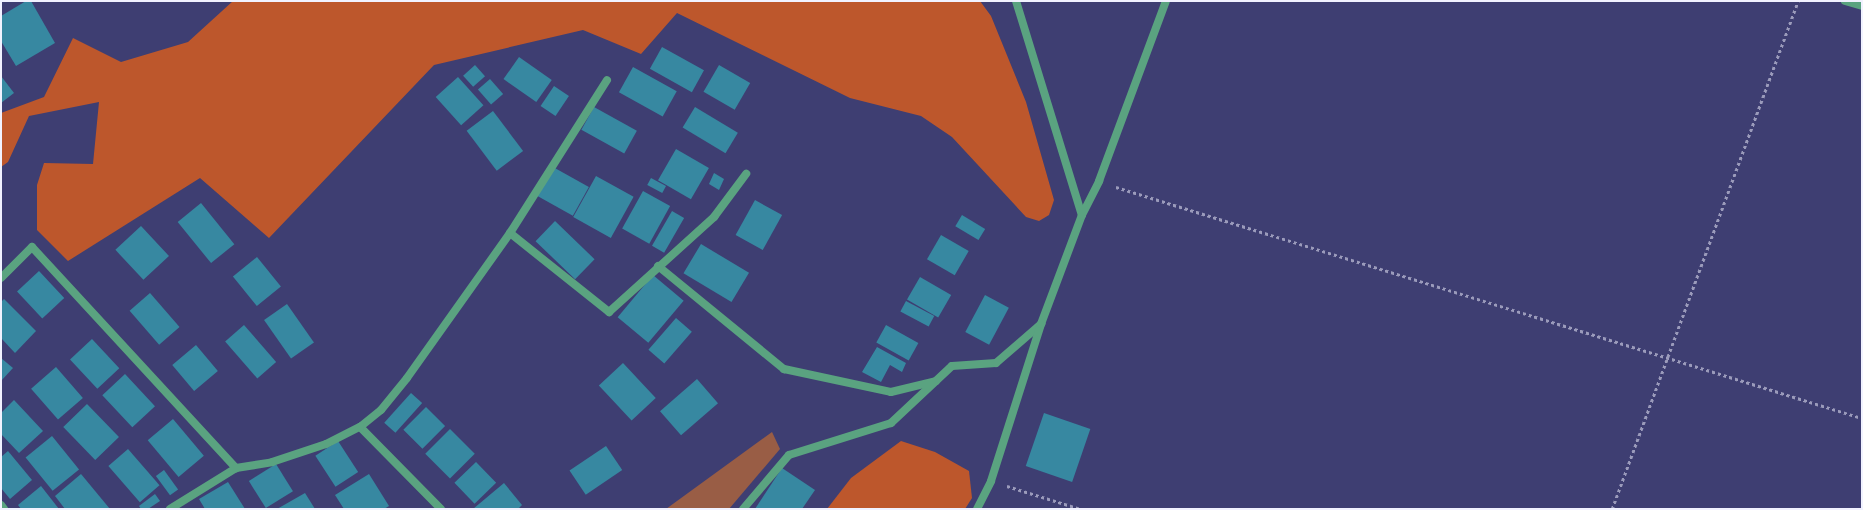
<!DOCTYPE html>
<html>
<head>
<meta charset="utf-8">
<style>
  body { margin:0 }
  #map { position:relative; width:1863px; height:510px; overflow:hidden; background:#3e3e72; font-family:"Noto Serif",serif }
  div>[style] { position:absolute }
  .green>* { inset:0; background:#995d45 }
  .forest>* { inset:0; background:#bd572c }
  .building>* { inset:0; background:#3788a1; transform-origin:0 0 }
  .path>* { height:2.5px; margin-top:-1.25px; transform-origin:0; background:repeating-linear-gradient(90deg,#9b9bbb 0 3px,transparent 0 6px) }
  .service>* { height:8px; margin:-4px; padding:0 4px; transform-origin:4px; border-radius:4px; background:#5aa380 }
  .minor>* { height:8px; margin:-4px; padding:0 4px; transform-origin:4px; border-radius:4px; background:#5aa380 }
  span { translate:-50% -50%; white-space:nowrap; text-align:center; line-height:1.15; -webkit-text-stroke:3.5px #3e3e72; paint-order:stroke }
  .frame { position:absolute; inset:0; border:2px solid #f1f2ff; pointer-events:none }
</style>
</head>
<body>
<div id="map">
  <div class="green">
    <i style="clip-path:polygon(772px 432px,780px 449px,729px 509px,666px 509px)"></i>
  </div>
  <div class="forest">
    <i style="clip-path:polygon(233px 1px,980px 1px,991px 16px,1026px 102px,1054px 200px,1049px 215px,1039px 221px,1026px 217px,952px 137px,921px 116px,850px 98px,677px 13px,641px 54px,583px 30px,434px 65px,269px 238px,200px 178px,68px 261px,37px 230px,37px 185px,44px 163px,93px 164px,99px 102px,29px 116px,8px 162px,1px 167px,1px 113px,44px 97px,73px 38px,121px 62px,188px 42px)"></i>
    <i style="clip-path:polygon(901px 441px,935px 452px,969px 471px,972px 498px,965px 509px,827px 509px,851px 478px)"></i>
  </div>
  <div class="building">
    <i style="clip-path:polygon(26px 1px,31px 1px,55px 43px,16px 66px,1px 41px,1px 16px)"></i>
    <i style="left:662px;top:47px;width:48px;height:25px;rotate:29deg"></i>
    <i style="left:519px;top:57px;width:40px;height:27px;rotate:35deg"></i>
    <i style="left:475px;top:65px;width:15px;height:16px;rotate:48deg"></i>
    <i style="left:719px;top:65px;width:36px;height:31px;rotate:30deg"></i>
    <i style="left:633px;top:67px;width:50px;height:29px;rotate:29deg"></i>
    <i style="clip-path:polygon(1px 76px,14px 93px,1px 103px)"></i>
    <i style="left:458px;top:77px;width:38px;height:30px;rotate:48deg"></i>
    <i style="left:490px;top:79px;width:20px;height:16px;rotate:49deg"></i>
    <i style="left:554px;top:86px;width:18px;height:24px;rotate:34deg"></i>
    <i style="left:594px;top:107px;width:49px;height:26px;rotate:29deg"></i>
    <i style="left:695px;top:107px;width:50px;height:24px;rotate:31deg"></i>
    <i style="left:493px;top:111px;width:50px;height:33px;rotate:53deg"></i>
    <i style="left:676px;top:149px;width:38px;height:36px;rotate:30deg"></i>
    <i style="left:553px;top:167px;width:41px;height:33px;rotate:29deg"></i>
    <i style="clip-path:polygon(714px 173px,724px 179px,719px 190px,709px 184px)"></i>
    <i style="left:596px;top:176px;width:43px;height:47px;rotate:29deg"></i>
    <i style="left:651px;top:178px;width:17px;height:8px;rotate:28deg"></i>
    <i style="left:643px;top:191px;width:31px;height:43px;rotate:29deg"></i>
    <i style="left:755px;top:200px;width:31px;height:40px;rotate:29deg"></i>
    <i style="left:201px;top:203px;width:53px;height:30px;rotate:51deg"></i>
    <i style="left:672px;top:211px;width:14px;height:40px;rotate:30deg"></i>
    <i style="left:962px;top:215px;width:27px;height:13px;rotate:31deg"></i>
    <i style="left:555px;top:221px;width:55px;height:28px;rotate:44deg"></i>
    <i style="left:141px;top:226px;width:41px;height:35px;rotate:47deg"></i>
    <i style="left:941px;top:235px;width:32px;height:28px;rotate:30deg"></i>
    <i style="left:701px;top:244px;width:56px;height:34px;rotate:31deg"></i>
    <i style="left:257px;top:257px;width:38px;height:31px;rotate:51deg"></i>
    <i style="left:39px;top:271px;width:37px;height:30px;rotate:47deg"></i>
    <i style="left:653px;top:275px;width:40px;height:55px;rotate:40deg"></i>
    <i style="left:920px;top:277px;width:36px;height:26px;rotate:30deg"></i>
    <i style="left:150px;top:293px;width:45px;height:27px;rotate:49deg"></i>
    <i style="left:985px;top:295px;width:27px;height:42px;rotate:28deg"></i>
    <i style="clip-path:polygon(4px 299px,36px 331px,15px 353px,1px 338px,1px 302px)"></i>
    <i style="left:906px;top:301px;width:32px;height:12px;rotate:28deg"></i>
    <i style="left:287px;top:304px;width:47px;height:28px;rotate:55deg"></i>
    <i style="left:676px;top:318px;width:21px;height:42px;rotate:41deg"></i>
    <i style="left:244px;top:325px;width:49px;height:25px;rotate:49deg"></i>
    <i style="left:886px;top:325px;width:37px;height:20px;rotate:29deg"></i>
    <i style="left:92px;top:339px;width:40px;height:30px;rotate:47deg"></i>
    <i style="left:196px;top:345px;width:34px;height:31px;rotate:50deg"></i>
    <i style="clip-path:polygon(877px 347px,906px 363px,902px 372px,890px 365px,881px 382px,862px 372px)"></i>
    <i style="clip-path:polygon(1px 358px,13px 368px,1px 381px)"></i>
    <i style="left:623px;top:363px;width:48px;height:33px;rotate:47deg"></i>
    <i style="left:56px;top:367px;width:41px;height:33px;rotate:49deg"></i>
    <i style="left:125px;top:374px;width:44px;height:31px;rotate:47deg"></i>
    <i style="left:697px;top:379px;width:32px;height:49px;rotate:49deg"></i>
    <i style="left:411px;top:393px;width:15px;height:40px;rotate:42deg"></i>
    <i style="clip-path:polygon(14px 400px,43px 431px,19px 453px,1px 434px,1px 413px)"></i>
    <i style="left:87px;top:404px;width:46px;height:33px;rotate:46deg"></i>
    <i style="left:426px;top:407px;width:27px;height:32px;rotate:45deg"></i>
    <i style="left:1044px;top:413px;width:49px;height:56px;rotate:19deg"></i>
    <i style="left:173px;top:419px;width:48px;height:33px;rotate:50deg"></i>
    <i style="left:450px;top:429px;width:35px;height:35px;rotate:45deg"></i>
    <i style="left:52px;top:436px;width:43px;height:34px;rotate:51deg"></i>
    <i style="left:338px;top:441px;width:37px;height:27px;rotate:57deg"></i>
    <i style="left:606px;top:446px;width:29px;height:44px;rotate:56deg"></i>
    <i style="left:128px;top:449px;width:48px;height:26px;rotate:49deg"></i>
    <i style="clip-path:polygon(8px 451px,32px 480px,10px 499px,1px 488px,1px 457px)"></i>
    <i style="left:476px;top:462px;width:29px;height:30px;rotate:46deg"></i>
    <i style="left:276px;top:464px;width:32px;height:32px;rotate:58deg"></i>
    <i style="clip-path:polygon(782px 468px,815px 490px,802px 509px,755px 509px)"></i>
    <i style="left:164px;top:470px;width:24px;height:10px;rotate:54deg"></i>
    <i style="clip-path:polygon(81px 474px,110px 509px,65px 509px,55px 496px)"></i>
    <i style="clip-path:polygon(369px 474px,389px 506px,384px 509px,344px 509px,335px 495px)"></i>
    <i style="clip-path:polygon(228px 482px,245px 509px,205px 509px,199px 499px)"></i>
    <i style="clip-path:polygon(504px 483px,522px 505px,518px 509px,473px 509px)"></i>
    <i style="clip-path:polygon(41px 486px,59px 509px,21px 509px,18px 505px)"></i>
    <i style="clip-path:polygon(305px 493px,315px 509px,277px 509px)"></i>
    <i style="clip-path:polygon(155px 494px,160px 501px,148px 509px,141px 509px,139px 506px)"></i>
  </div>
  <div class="path">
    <i style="left:1116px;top:187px;width:781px;rotate:17.21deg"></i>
    <i style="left:1007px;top:486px;width:77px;rotate:17.3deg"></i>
    <i style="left:1612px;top:509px;width:541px;rotate:-69.89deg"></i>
  </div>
  <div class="service">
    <i style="left:510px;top:233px;width:127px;rotate:38.6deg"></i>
    <i style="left:609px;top:312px;width:142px;rotate:-42.1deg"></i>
    <i style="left:714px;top:217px;width:54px;rotate:-53.3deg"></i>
    <i style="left:658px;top:266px;width:163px;rotate:39.3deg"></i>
    <i style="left:784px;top:369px;width:109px;rotate:12.1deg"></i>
    <i style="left:891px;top:392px;width:46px;rotate:-13.7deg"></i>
    <i style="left:441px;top:509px;width:115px;rotate:-134.6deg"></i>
    <i style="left:360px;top:427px;width:27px;rotate:-39deg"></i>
    <i style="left:381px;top:410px;width:41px;rotate:-50.9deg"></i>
    <i style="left:407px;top:378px;width:178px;rotate:-54.6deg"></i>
    <i style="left:510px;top:233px;width:181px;rotate:-57.6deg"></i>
    <i style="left:743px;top:509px;width:71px;rotate:-49.6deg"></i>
    <i style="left:789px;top:455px;width:107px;rotate:-17.4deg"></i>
    <i style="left:891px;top:423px;width:83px;rotate:-43.1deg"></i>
    <i style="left:952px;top:366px;width:44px;rotate:-3.9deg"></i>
    <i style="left:996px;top:363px;width:60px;rotate:-40.9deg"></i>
  </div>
  <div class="minor">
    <i style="left:1016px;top:1px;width:224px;rotate:72.9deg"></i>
    <i style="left:1845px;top:1px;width:18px;rotate:16deg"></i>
    <i style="left:1px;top:278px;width:44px;rotate:-45deg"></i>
    <i style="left:32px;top:247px;width:301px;rotate:47.3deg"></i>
    <i style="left:1px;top:505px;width:5px;rotate:53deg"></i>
    <i style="left:170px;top:509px;width:78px;rotate:-31.8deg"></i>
    <i style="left:236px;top:468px;width:36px;rotate:-9deg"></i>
    <i style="left:272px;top:462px;width:57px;rotate:-18.4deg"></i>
    <i style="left:326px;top:444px;width:38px;rotate:-27deg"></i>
    <i style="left:977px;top:509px;width:31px;rotate:-63deg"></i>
    <i style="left:991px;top:481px;width:165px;rotate:-72.3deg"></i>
    <i style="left:1041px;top:324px;width:116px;rotate:-69.4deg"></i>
    <i style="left:1082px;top:215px;width:38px;rotate:-63deg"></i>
    <i style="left:1099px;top:181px;width:192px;rotate:-69.6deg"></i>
  </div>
  <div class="frame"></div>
</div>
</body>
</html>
